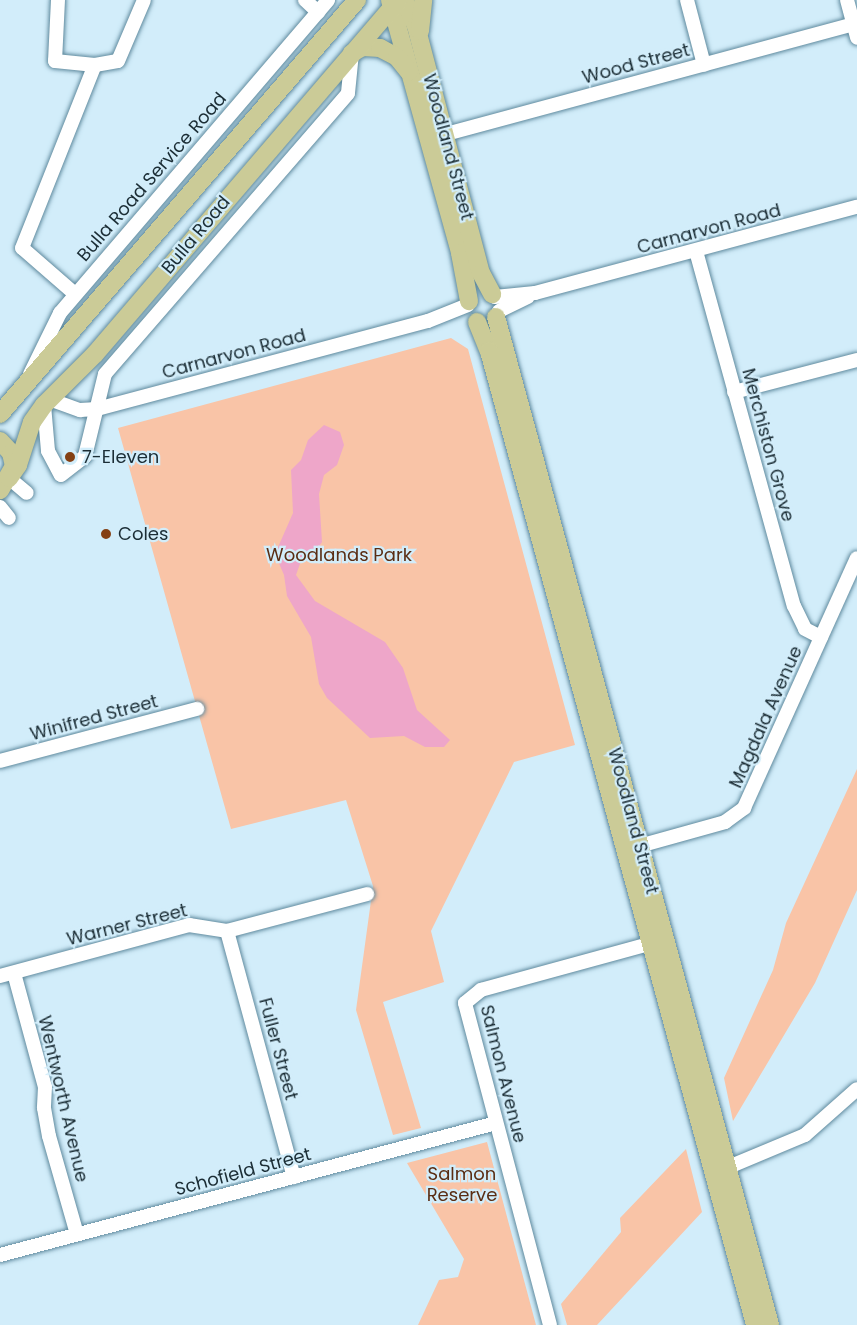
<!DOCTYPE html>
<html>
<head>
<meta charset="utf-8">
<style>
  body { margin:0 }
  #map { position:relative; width:857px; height:1325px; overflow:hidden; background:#d2edfa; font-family:Poppins,sans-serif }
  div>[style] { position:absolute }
  .green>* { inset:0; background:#f9c4a7 }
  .water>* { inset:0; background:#eea6c9 }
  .roads { filter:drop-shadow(0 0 2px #5f8a9e) drop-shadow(0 0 2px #5f8a9e) }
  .minor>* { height:14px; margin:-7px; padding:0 7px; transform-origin:7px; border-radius:7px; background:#fff }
  .major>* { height:18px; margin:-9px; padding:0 9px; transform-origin:9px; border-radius:9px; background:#cbcb97 }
  .dots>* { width:16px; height:16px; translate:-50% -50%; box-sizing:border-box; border:3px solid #d2edfa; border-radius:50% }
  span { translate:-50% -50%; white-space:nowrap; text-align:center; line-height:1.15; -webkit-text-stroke:4.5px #d2edfa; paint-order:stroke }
  .street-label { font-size:18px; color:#1b2d35 }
  .poi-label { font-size:18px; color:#1b2d35 }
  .left { translate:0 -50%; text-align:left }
  .park-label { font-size:18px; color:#5a2d13 }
</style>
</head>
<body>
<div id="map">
  <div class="green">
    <i style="clip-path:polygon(451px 338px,468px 349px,575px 745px,514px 762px,431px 931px,444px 982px,383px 1002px,421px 1128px,393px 1135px,356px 1010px,373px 886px,346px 800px,231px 829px,118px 428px)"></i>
    <i style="clip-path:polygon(857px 769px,857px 890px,815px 983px,733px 1121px,724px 1078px,773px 970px,786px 923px)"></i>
    <i style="clip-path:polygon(487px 1142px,536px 1325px,418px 1325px,439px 1280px,458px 1277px,464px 1259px,407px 1163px)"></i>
    <i style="clip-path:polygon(686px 1149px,702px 1212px,597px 1325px,567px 1325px,561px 1304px,621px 1232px,620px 1218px)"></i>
  </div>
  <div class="water">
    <i style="clip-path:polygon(324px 425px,340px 432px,344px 445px,337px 465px,324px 475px,319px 494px,322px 542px,313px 555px,301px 561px,296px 575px,315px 601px,385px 642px,403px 668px,417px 710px,450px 740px,444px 747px,425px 747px,404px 736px,370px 738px,327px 698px,319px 684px,311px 637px,287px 596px,284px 575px,275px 554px,293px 513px,291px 470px,301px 460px,308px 440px)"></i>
  </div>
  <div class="roads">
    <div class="minor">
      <i style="left:58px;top:0;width:61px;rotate:92.8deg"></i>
      <i style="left:55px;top:61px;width:40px;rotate:5.7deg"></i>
      <i style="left:305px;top:0;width:18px;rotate:43deg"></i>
      <i style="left:687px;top:0;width:67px;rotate:75.3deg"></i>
      <i style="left:847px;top:0;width:39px;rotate:75deg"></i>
      <i style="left:435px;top:137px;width:433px;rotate:-15.1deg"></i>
      <i style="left:696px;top:251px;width:368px;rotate:74.6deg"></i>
      <i style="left:794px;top:606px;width:25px;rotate:64deg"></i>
      <i style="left:805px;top:629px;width:18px;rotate:27deg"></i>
      <i style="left:75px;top:294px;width:70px;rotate:-139deg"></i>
      <i style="left:22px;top:248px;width:197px;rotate:-68.3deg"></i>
      <i style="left:95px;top:65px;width:23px;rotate:-10deg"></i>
      <i style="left:118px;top:61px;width:66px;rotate:-66.9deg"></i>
      <i style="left:495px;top:297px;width:40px;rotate:-5.7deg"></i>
      <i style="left:535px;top:293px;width:333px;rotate:-15deg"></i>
      <i style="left:499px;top:311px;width:32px;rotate:-26deg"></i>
      <i style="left:30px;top:374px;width:68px;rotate:-63.8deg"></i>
      <i style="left:60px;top:313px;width:412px;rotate:-49.4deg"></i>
      <i style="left:734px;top:392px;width:127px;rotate:-14.6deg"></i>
      <i style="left:49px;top:399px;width:33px;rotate:20deg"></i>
      <i style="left:80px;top:410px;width:17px;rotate:-3deg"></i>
      <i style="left:97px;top:409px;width:342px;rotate:-14.9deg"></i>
      <i style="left:428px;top:321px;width:43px;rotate:-21.8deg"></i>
      <i style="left:44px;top:405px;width:46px;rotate:85deg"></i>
      <i style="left:48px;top:451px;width:27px;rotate:62deg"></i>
      <i style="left:61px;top:475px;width:31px;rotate:-38deg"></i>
      <i style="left:85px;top:456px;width:84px;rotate:-76.3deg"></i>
      <i style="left:105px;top:374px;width:371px;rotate:-49.1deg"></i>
      <i style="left:348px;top:93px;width:40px;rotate:-84.3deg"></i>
      <i style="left:9px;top:478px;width:23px;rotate:40deg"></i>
      <i style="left:0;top:507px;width:14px;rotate:51deg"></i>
      <i style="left:0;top:761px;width:204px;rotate:-14.8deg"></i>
      <i style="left:632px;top:848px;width:97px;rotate:-15.6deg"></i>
      <i style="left:725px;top:822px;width:24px;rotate:-36deg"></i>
      <i style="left:744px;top:808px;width:274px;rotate:-65.7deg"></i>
      <i style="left:227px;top:931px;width:255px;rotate:74.8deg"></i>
      <i style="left:14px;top:973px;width:118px;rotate:74.8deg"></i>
      <i style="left:45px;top:1087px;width:21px;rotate:93deg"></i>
      <i style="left:44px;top:1108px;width:28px;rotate:80deg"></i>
      <i style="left:49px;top:1136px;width:102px;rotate:74.1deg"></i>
      <i style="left:0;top:976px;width:196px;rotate:-15.1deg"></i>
      <i style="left:189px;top:925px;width:38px;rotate:9deg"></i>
      <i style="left:227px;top:931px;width:145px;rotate:-14.8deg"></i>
      <i style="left:719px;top:1171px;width:93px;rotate:-22.7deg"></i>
      <i style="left:805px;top:1135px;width:69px;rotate:-41.5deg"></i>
      <i style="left:0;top:1255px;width:513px;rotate:-14.9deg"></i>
      <i style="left:550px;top:1325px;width:333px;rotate:-104.8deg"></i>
      <i style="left:465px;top:1003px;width:21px;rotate:-39deg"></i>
      <i style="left:481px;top:990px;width:186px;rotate:-15.3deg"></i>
    </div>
    <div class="major">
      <i style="left:390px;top:0;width:263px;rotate:74.5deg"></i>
      <i style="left:460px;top:253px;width:49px;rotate:79.4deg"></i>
      <i style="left:404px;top:0;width:29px;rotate:65deg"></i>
      <i style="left:416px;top:26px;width:255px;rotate:75.3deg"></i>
      <i style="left:481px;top:273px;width:24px;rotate:62deg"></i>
      <i style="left:420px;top:31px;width:31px;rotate:-84deg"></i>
      <i style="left:352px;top:53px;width:13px;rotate:-29deg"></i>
      <i style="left:363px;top:47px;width:17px;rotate:3deg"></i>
      <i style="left:380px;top:48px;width:19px;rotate:28deg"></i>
      <i style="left:397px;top:57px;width:19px;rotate:51deg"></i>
      <i style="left:496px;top:317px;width:1045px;rotate:74.79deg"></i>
      <i style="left:477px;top:322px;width:31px;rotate:68deg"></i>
      <i style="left:489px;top:351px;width:1010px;rotate:74.72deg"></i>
      <i style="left:0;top:414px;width:547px;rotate:-49.23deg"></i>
      <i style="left:0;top:441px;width:16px;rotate:47deg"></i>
      <i style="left:11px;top:453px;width:13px;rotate:77deg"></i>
      <i style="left:14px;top:466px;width:28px;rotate:120deg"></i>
      <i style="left:9px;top:478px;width:16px;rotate:-55deg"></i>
      <i style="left:18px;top:465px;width:45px;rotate:-72deg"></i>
      <i style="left:32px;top:422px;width:21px;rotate:-55deg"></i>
      <i style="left:44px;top:405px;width:72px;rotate:-45deg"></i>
      <i style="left:95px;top:354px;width:466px;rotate:-49.4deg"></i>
    </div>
  </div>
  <div class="dots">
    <i style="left:70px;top:457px;background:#844014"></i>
    <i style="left:106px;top:534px;background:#844014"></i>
  </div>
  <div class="street-label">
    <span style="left:636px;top:64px;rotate:-15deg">Wood Street</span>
    <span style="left:448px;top:147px;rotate:75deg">Woodland Street</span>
    <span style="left:152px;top:177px;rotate:-49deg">Bulla Road Service Road</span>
    <span style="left:709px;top:229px;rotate:-15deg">Carnarvon Road</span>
    <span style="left:196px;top:235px;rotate:-50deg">Bulla Road</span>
    <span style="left:234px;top:354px;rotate:-15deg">Carnarvon Road</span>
    <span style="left:768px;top:445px;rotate:75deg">Merchiston Grove</span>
    <span style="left:766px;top:717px;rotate:-66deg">Magdala Avenue</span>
    <span style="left:94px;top:718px;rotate:-15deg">Winifred Street</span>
    <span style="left:633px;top:821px;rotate:75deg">Woodland Street</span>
    <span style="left:127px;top:925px;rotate:-14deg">Warner Street</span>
    <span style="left:278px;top:1049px;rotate:75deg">Fuller Street</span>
    <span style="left:503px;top:1074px;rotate:76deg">Salmon Avenue</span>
    <span style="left:63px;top:1099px;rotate:77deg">Wentworth Avenue</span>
    <span style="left:243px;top:1172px;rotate:-15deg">Schofield Street</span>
  </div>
  <div class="poi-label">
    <span class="left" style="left:82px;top:457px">7-Eleven</span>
    <span class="left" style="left:118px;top:534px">Coles</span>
  </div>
  <div class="park-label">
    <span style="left:339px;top:555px">Woodlands Park</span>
    <span style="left:462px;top:1185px">Salmon<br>Reserve</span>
  </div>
</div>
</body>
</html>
